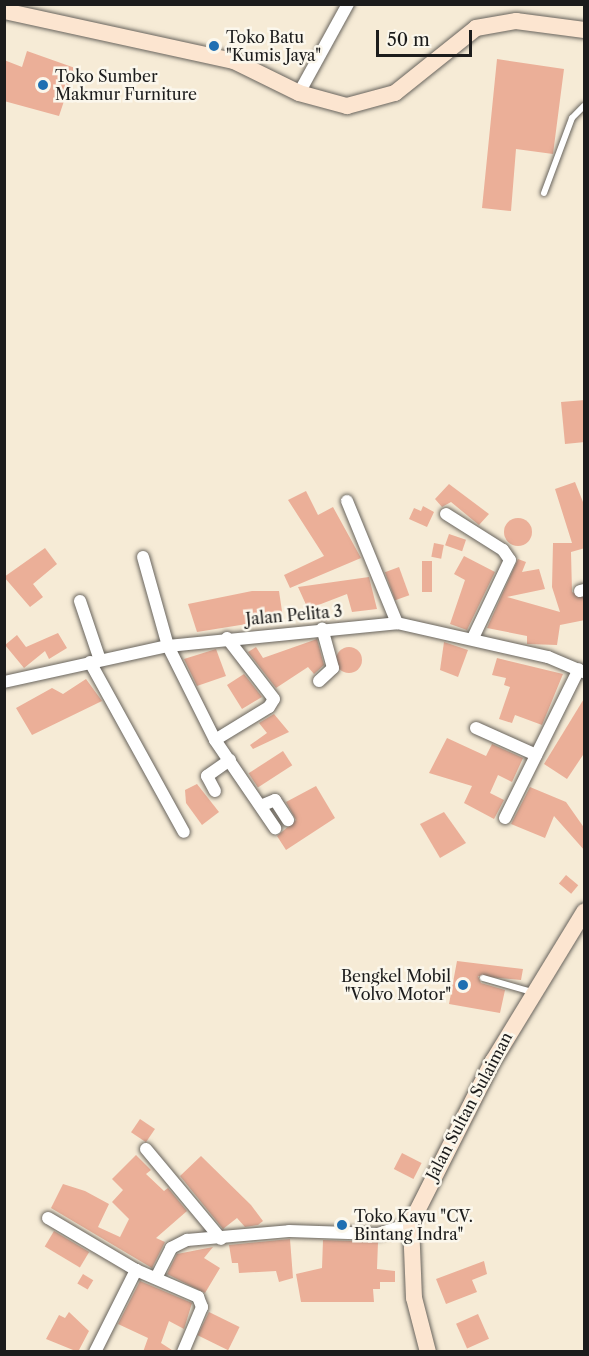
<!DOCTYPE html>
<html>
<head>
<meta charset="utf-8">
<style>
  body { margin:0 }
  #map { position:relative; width:589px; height:1356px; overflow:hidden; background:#f6ebd6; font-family:"Libre Caslon Text",serif }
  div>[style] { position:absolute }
  .building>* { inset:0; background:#ebaf98; transform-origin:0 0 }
  .round { border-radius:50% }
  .roads { filter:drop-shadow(0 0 2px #68645d) drop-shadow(0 0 2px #68645d) }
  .service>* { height:6px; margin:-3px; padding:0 3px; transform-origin:3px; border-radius:3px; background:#fff }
  .minor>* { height:12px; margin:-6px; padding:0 6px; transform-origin:6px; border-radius:6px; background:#fff }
  .secondary>* { height:16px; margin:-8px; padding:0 8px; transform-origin:8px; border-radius:8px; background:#fce5d0 }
  .dots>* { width:16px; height:16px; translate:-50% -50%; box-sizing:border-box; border:3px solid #fbf7ec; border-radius:50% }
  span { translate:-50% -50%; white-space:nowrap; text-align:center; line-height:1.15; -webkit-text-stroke:5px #fbf7ec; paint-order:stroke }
  .poi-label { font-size:16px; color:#1c1c1c }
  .left { translate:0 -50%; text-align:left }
  .right { translate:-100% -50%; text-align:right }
  .street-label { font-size:16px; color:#1c1c1c }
  .frame { position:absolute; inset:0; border:6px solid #1c1c1c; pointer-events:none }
  .scale { position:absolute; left:376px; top:30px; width:96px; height:27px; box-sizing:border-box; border:3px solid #1c1c1c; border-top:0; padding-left:8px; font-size:18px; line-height:21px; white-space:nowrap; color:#1c1c1c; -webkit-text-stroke:4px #fbf7ec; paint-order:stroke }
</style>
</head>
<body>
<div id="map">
  <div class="building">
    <i style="clip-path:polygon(27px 51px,75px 68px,59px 116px,4px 101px,4px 60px,22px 67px)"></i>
    <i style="clip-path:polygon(497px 59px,564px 69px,553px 154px,516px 149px,511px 211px,482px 208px)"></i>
    <i style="clip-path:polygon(585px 400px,585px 442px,565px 444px,561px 402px)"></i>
    <i style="clip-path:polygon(575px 482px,585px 507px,585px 548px,571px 552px,572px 592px,585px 598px,585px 620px,560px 625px,557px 645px,527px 644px,527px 636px,487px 628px,518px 559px,526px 562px,522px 572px,539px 569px,545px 589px,507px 597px,560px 612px,552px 587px,553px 543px,572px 543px,555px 489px)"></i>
    <i style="clip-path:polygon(449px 484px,489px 514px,479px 525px,451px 502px,442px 507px,435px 499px)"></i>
    <i style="clip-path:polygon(306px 491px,318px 515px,333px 507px,361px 558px,290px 588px,284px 575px,324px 556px,288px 500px)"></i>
    <i style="clip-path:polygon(423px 506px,434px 512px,427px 527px,409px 519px,414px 508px,421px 511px)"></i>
    <i class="round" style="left:504px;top:518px;width:28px;height:28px"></i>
    <i style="left:449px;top:534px;width:18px;height:12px;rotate:19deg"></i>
    <i style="left:434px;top:543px;width:10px;height:14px;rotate:11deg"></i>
    <i style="clip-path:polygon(45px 548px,57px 564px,33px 584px,43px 597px,30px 607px,4px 577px)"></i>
    <i style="clip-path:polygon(464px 556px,495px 572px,467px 630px,450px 624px,465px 580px,454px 574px)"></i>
    <i style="left:422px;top:561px;width:10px;height:31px"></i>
    <i style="left:399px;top:567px;width:30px;height:15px;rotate:70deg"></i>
    <i style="clip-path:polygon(369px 577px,377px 609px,352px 612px,347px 594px,308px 609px,298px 587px)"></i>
    <i style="clip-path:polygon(252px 591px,279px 591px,283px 618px,197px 632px,188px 604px)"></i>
    <i style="clip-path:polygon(58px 633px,67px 648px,49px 659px,45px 651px,24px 668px,5px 645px,17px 635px,26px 647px)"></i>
    <i style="clip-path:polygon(317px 639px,324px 665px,314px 674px,308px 667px,276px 688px,248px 652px,256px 647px,263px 658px)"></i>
    <i style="clip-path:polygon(444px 642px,468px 650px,458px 677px,440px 670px)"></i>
    <i class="round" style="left:336px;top:647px;width:26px;height:26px"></i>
    <i style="clip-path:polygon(216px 649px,226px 676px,197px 686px,184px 659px)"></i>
    <i style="clip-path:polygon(497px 658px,563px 674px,542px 725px,515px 715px,512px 723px,499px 719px,510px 687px,504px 685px,506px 678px,492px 675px)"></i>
    <i style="clip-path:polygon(244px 674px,262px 697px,242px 709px,227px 685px)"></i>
    <i style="clip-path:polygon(86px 679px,102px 701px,32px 735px,16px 708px,52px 688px,63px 694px)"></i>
    <i style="clip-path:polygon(585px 697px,585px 752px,567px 779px,544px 764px)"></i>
    <i style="clip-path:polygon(274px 714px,289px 732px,253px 749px,250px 745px,267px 733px,259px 723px)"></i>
    <i style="clip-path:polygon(447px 738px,486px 756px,492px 744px,523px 758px,512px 782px,498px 775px,490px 793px,504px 800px,494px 819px,464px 803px,472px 786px,429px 773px)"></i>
    <i style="left:283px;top:751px;width:17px;height:41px;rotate:57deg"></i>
    <i style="clip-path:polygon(197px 784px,219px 812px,202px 825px,186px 803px,185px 790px)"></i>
    <i style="clip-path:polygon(316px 786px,335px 818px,286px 850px,277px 836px,296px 820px,286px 802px)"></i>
    <i style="clip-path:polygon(530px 787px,566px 802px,585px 829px,585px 851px,554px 816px,545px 838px,511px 824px)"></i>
    <i style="clip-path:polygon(444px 812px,466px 843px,440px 858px,420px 824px)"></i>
    <i style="left:566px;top:875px;width:16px;height:11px;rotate:40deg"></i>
    <i style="clip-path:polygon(457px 961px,523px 969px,521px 980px,478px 976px,481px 983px,505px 990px,500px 1013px,449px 1004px)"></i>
    <i style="left:140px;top:1119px;width:18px;height:16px;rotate:34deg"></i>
    <i style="left:402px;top:1153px;width:22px;height:18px;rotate:27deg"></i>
    <i style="clip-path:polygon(136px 1155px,151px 1170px,146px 1174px,164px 1191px,168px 1188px,187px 1211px,156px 1238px,165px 1242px,152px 1268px,51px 1208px,63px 1184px,85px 1191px,109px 1204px,98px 1227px,120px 1237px,129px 1219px,112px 1202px,123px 1190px,112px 1179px)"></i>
    <i style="clip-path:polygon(201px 1156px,251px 1205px,263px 1221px,258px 1225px,245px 1227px,237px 1218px,223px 1229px,180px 1176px)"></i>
    <i style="left:54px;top:1231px;width:41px;height:18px;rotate:31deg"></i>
    <i style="clip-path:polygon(290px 1239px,293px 1278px,279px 1282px,276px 1271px,239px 1273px,238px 1263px,232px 1263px,229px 1245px)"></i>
    <i style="clip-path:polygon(323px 1240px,378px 1242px,377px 1269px,395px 1271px,395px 1282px,380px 1282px,380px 1289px,373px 1289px,374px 1302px,301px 1302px,296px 1274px,322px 1268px)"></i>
    <i style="clip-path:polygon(213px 1247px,204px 1258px,220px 1268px,205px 1293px,167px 1274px,177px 1254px)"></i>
    <i style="clip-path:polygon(484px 1261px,487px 1274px,472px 1280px,477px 1292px,446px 1304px,436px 1279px)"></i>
    <i style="left:83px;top:1274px;width:12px;height:11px;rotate:31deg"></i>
    <i style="clip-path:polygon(140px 1281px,192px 1303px,184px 1329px,169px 1321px,161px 1343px,175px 1352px,143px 1352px,148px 1338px,118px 1324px)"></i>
    <i style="clip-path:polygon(69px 1312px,89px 1331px,78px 1352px,46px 1339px,59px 1315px,65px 1318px)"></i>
    <i style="left:209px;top:1312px;width:34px;height:26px;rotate:26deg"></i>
    <i style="left:478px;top:1314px;width:27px;height:24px;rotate:66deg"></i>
  </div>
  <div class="roads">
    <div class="service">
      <i style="left:544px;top:193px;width:80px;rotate:-69.5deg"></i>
      <i style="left:572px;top:118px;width:17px;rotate:-45deg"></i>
      <i style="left:483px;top:978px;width:51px;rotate:15.9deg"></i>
    </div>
    <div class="minor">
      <i style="left:299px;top:93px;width:102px;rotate:-61.2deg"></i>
      <i style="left:347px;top:501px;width:132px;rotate:67.7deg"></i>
      <i style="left:446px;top:514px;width:67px;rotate:32.3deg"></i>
      <i style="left:503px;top:550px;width:12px;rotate:55deg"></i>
      <i style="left:510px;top:560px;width:86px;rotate:115.4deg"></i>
      <i style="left:143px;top:557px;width:92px;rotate:74.3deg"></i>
      <i style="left:168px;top:646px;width:105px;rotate:63.4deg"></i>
      <i style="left:215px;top:740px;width:107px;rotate:55.7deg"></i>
      <i style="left:580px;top:591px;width:4px;rotate:-14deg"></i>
      <i style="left:80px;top:601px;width:62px;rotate:71.3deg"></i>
      <i style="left:90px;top:662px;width:194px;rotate:61.1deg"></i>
      <i style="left:319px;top:681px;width:19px;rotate:-43deg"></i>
      <i style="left:333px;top:668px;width:41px;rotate:-105.4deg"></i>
      <i style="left:4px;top:682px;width:168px;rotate:-12.4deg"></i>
      <i style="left:168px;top:646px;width:230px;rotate:-5.7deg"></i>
      <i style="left:397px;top:623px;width:155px;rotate:12.7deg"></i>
      <i style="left:548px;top:657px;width:39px;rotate:23deg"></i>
      <i style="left:476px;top:728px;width:66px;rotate:24.2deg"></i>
      <i style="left:215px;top:740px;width:63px;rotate:-31.4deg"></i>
      <i style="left:269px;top:707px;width:9px;rotate:-58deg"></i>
      <i style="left:274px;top:699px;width:77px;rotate:-127.6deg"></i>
      <i style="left:215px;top:791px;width:17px;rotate:-118deg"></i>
      <i style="left:207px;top:776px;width:28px;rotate:-35deg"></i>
      <i style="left:263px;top:805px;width:13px;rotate:-23deg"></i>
      <i style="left:275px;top:800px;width:24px;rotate:57deg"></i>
      <i style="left:505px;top:818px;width:166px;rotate:-63.6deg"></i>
      <i style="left:146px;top:1149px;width:117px;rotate:50.2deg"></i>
      <i style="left:48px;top:1218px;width:102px;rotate:30.6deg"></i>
      <i style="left:136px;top:1270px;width:68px;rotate:23.5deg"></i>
      <i style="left:198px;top:1297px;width:11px;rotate:68deg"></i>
      <i style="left:202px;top:1307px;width:49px;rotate:112.9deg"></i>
      <i style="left:156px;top:1278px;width:34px;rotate:-63deg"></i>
      <i style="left:171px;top:1248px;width:18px;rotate:-27deg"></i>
      <i style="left:187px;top:1240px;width:102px;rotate:-5deg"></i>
      <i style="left:289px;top:1231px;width:89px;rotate:1.9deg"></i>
      <i style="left:378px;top:1234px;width:35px;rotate:-18deg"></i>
      <i style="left:95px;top:1352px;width:92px;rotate:-63.4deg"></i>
    </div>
    <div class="secondary">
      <i style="left:4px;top:11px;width:235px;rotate:12.3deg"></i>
      <i style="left:234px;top:61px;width:72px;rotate:26.2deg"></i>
      <i style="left:299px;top:93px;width:50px;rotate:15.2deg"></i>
      <i style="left:347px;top:106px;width:50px;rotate:-15.2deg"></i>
      <i style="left:395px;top:93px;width:104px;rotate:-38.7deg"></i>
      <i style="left:476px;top:28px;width:41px;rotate:-9.9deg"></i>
      <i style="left:516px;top:21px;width:69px;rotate:7.5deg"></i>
      <i style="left:428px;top:1352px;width:56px;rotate:-104.5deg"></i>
      <i style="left:414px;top:1298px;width:75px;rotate:-92.3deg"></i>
      <i style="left:411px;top:1223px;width:182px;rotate:-63.2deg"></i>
      <i style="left:493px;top:1061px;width:175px;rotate:-58.6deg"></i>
    </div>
  </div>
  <div class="dots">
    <i style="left:214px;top:46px;background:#1f6fb2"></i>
    <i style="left:43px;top:85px;background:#1f6fb2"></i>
    <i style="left:463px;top:985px;background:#1f6fb2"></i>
    <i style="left:342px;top:1225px;background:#1f6fb2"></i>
  </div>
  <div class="poi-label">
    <span class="left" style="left:226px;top:46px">Toko Batu<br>"Kumis Jaya"</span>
    <span class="left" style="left:55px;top:85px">Toko Sumber<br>Makmur Furniture</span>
    <span class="right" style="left:451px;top:985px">Bengkel Mobil<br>"Volvo Motor"</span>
    <span class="left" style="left:354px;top:1225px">Toko Kayu "CV.<br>Bintang Indra"</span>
  </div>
  <div class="street-label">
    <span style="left:294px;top:615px;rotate:-5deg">Jalan Pelita 3</span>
    <span style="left:469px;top:1106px;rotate:-62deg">Jalan Sultan Sulaiman</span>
  </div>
  <div class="frame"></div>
  <div class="scale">50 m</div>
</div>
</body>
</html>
